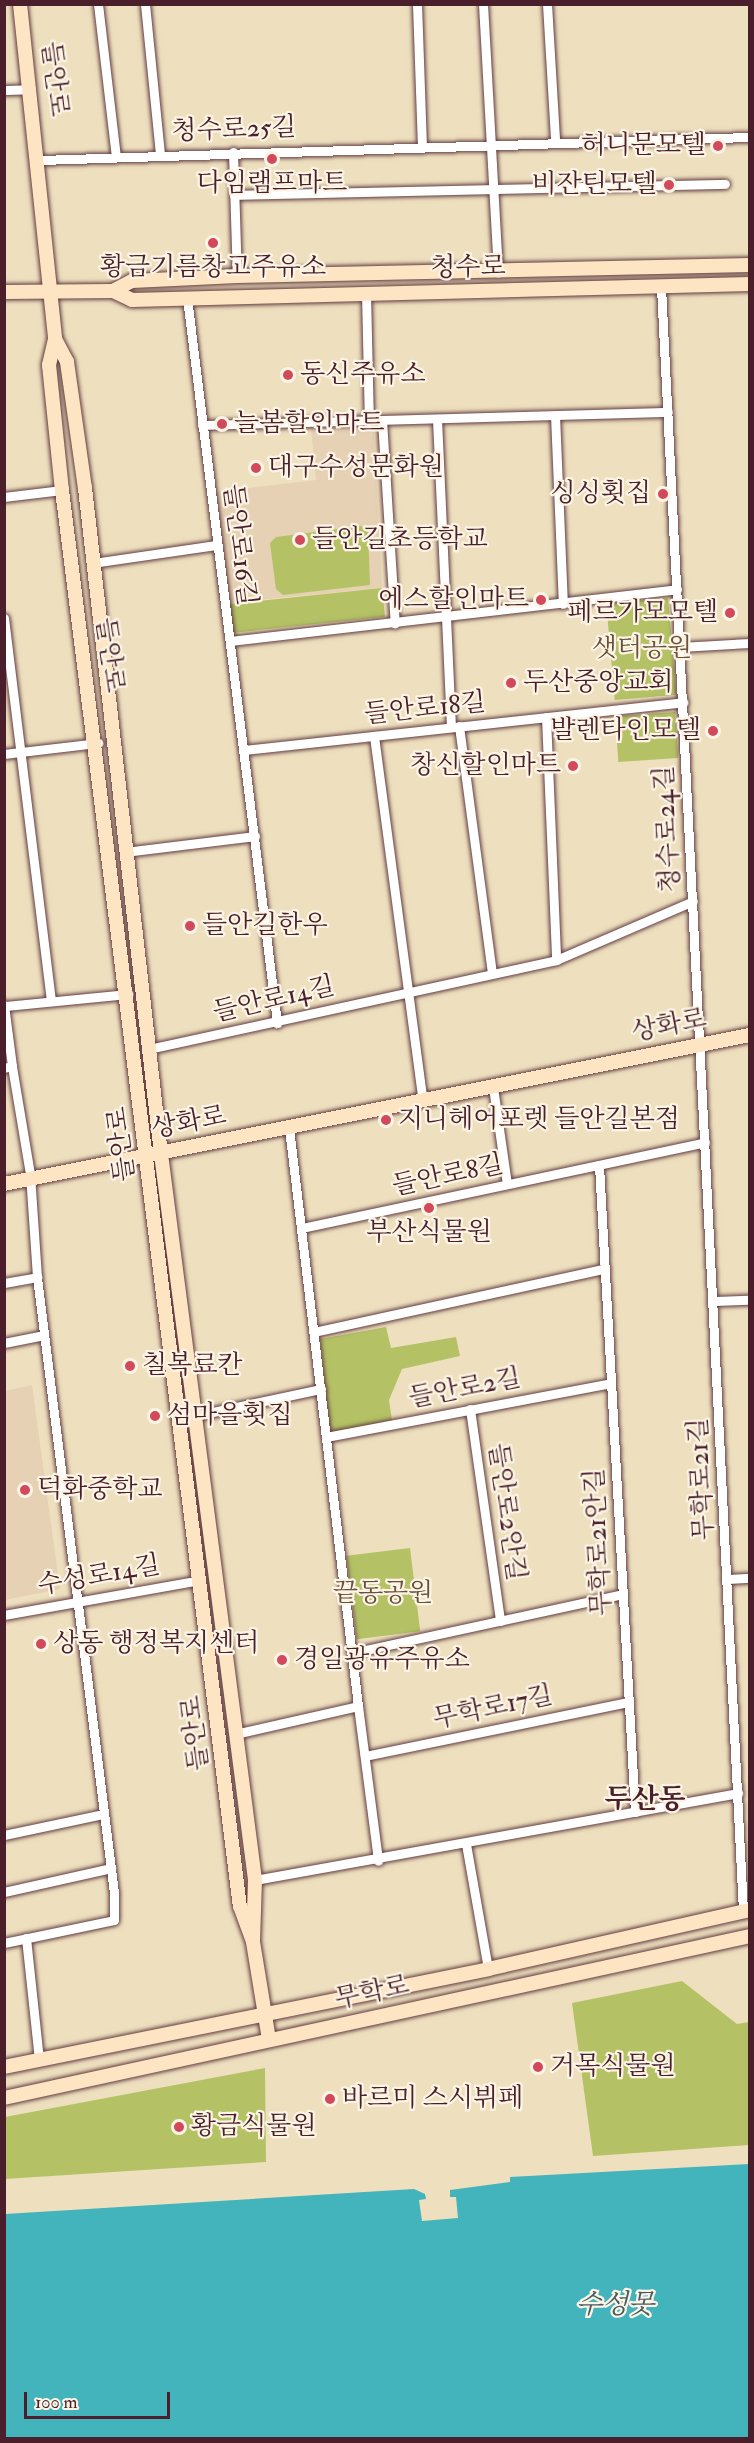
<!DOCTYPE html>
<html>
<head>
<meta charset="utf-8">
<style>
  body { margin:0 }
  #map { position:relative; width:754px; height:2443px; overflow:hidden; background:#eee0bf; font-family:"IM FELL Double Pica","Noto Serif KR",serif }
  div>[style] { position:absolute }
  .built>* { inset:0; background:#e6d1b4 }
  .green>* { inset:0; background:#b4c265; transform-origin:0 0 }
  .water>* { inset:0; background:#43b3bc }
  .roads { filter:drop-shadow(0 0 2px #633c41) drop-shadow(0 0 2px #633c41) }
  .minor>* { height:9px; margin:-4.5px; padding:0 4.5px; transform-origin:4.5px; border-radius:4.5px; background:#fff }
  .secondary>* { height:14px; margin:-7px; padding:0 7px; transform-origin:7px; border-radius:7px; background:#fde5c4 }
  .dots>* { width:16px; height:16px; translate:-50% -50%; box-sizing:border-box; border:3px solid #fcf5e5; border-radius:50% }
  span { translate:-50% -50%; white-space:nowrap; text-align:center; line-height:1.15; -webkit-text-stroke:4.5px #fcf5e5; paint-order:stroke }
  .street-label { font-size:26px; color:#4a1f2b }
  .poi-label { font-size:26px; color:#4a1f2b }
  .right { translate:-100% -50%; text-align:right }
  .left { translate:0 -50%; text-align:left }
  .park-label { font-size:26px; color:#6a503c }
  .water-label { font-size:27px; color:#475a65; font-style:italic }
  .quarter-label { font-size:28px; color:#4a1f2b; font-weight:700 }
  .frame { position:absolute; inset:0; border:6px solid #4a1f2b; pointer-events:none }
  .scale { position:absolute; left:24px; top:2392px; width:146px; height:27px; box-sizing:border-box; border:3px solid #4a1f2b; border-top:0; padding-left:8px; font-size:18px; line-height:21px; white-space:nowrap; color:#4a1f2b; -webkit-text-stroke:4px #fcf5e5; paint-order:stroke }
</style>
</head>
<body>
<div id="map">
  <div class="built">
    <i style="clip-path:polygon(369px 426px,374px 432px,382px 588px,229px 603px,215px 492px,316px 480px,311px 428px)"></i>
    <i style="clip-path:polygon(32px 1385px,60px 1589px,5px 1600px,5px 1391px)"></i>
  </div>
  <div class="green">
    <i style="clip-path:polygon(361px 526px,368px 530px,370px 585px,283px 595px,276px 589px,270px 543px,276px 537px)"></i>
    <i style="left:382px;top:588px;width:29px;height:154px;rotate:84deg"></i>
    <i style="left:668px;top:598px;width:97px;height:62px;rotate:85deg"></i>
    <i style="left:675px;top:712px;width:46px;height:60px;rotate:86deg"></i>
    <i style="clip-path:polygon(386px 1327px,391px 1348px,456px 1337px,460px 1356px,402px 1369px,389px 1400px,392px 1420px,329px 1433px,320px 1339px)"></i>
    <i style="left:410px;top:1548px;width:84px;height:64px;rotate:83deg"></i>
    <i style="clip-path:polygon(682px 1981px,737px 2024px,749px 2022px,749px 2145px,593px 2156px,572px 2003px)"></i>
    <i style="clip-path:polygon(265px 2068px,266px 2162px,5px 2179px,5px 2117px)"></i>
  </div>
  <div class="water">
    <i style="clip-path:polygon(749px 2164px,749px 2438px,5px 2438px,5px 2214px,414px 2189px,425px 2194px,426px 2199px,419px 2200px,422px 2221px,458px 2218px,456px 2197px,450px 2197px,450px 2190px,510px 2182px,510px 2177px)"></i>
  </div>
  <div class="roads">
    <div class="minor">
      <i style="left:98px;top:4px;width:154px;rotate:83.3deg"></i>
      <i style="left:145px;top:4px;width:152px;rotate:84.3deg"></i>
      <i style="left:417px;top:4px;width:141px;rotate:88deg"></i>
      <i style="left:483px;top:4px;width:269px;rotate:86.8deg"></i>
      <i style="left:547px;top:4px;width:136px;rotate:86.6deg"></i>
      <i style="left:4px;top:90px;width:27px;rotate:-2deg"></i>
      <i style="left:233px;top:152px;width:124px;rotate:88.2deg"></i>
      <i style="left:40px;top:160px;width:710px;rotate:-1.86deg"></i>
      <i style="left:234px;top:195px;width:491px;rotate:-1.3deg"></i>
      <i style="left:661px;top:287px;width:1626px;rotate:87.11deg"></i>
      <i style="left:366px;top:293px;width:128px;rotate:88.7deg"></i>
      <i style="left:187px;top:298px;width:731px;rotate:82.92deg"></i>
      <i style="left:555px;top:415px;width:189px;rotate:87.6deg"></i>
      <i style="left:437px;top:419px;width:308px;rotate:87.4deg"></i>
      <i style="left:382px;top:420px;width:204px;rotate:86.4deg"></i>
      <i style="left:202px;top:425px;width:466px;rotate:-1.6deg"></i>
      <i style="left:4px;top:497px;width:58px;rotate:-6.9deg"></i>
      <i style="left:93px;top:563px;width:125px;rotate:-8.3deg"></i>
      <i style="left:4px;top:618px;width:386px;rotate:83deg"></i>
      <i style="left:230px;top:641px;width:450px;rotate:-6.6deg"></i>
      <i style="left:680px;top:647px;width:70px;rotate:-3.3deg"></i>
      <i style="left:546px;top:717px;width:243px;rotate:87.6deg"></i>
      <i style="left:459px;top:726px;width:249px;rotate:82.4deg"></i>
      <i style="left:374px;top:736px;width:368px;rotate:82.4deg"></i>
      <i style="left:244px;top:750px;width:442px;rotate:-6.2deg"></i>
      <i style="left:4px;top:754px;width:95px;rotate:-6.7deg"></i>
      <i style="left:125px;top:852px;width:131px;rotate:-7deg"></i>
      <i style="left:4px;top:1005px;width:62px;rotate:82.5deg"></i>
      <i style="left:12px;top:1066px;width:8px;rotate:166deg"></i>
      <i style="left:5px;top:1006px;width:124px;rotate:-5.6deg"></i>
      <i style="left:149px;top:1049px;width:417px;rotate:-12.3deg"></i>
      <i style="left:556px;top:960px;width:149px;rotate:-23.3deg"></i>
      <i style="left:493px;top:1087px;width:98px;rotate:81.8deg"></i>
      <i style="left:599px;top:1165px;width:648px;rotate:86.82deg"></i>
      <i style="left:302px;top:1228px;width:412px;rotate:-12deg"></i>
      <i style="left:4px;top:1283px;width:34px;rotate:-10deg"></i>
      <i style="left:713px;top:1301px;width:37px;rotate:-2deg"></i>
      <i style="left:314px;top:1332px;width:297px;rotate:-12.3deg"></i>
      <i style="left:4px;top:1343px;width:41px;rotate:-11.3deg"></i>
      <i style="left:470px;top:1409px;width:214px;rotate:81.9deg"></i>
      <i style="left:194px;top:1416px;width:130px;rotate:-12deg"></i>
      <i style="left:326px;top:1437px;width:290px;rotate:-10.7deg"></i>
      <i style="left:728px;top:1579px;width:22px;rotate:-3deg"></i>
      <i style="left:4px;top:1615px;width:200px;rotate:-10.1deg"></i>
      <i style="left:352px;top:1653px;width:277px;rotate:-12.3deg"></i>
      <i style="left:358px;top:1706px;width:156px;rotate:82.6deg"></i>
      <i style="left:235px;top:1734px;width:126px;rotate:-12.8deg"></i>
      <i style="left:358px;top:1706px;width:582px;rotate:-96.81deg"></i>
      <i style="left:365px;top:1756px;width:269px;rotate:-11.6deg"></i>
      <i style="left:4px;top:1835px;width:102px;rotate:-11.9deg"></i>
      <i style="left:466px;top:1844px;width:127px;rotate:80deg"></i>
      <i style="left:255px;top:1880px;width:491px;rotate:-10.2deg"></i>
      <i style="left:4px;top:1892px;width:110px;rotate:-12.6deg"></i>
      <i style="left:26px;top:1938px;width:122px;rotate:83.9deg"></i>
      <i style="left:4px;top:1943px;width:112px;rotate:-11.8deg"></i>
      <i style="left:114px;top:1920px;width:27px;rotate:-90deg"></i>
      <i style="left:114px;top:1893px;width:621px;rotate:-97.13deg"></i>
      <i style="left:37px;top:1277px;width:103px;rotate:-93.9deg"></i>
      <i style="left:30px;top:1174px;width:109px;rotate:-99.5deg"></i>
    </div>
    <div class="secondary">
      <i style="left:20px;top:4px;width:337px;rotate:84deg"></i>
      <i style="left:55px;top:339px;width:27px;rotate:103deg"></i>
      <i style="left:49px;top:365px;width:126px;rotate:84.1deg"></i>
      <i style="left:62px;top:490px;width:1427px;rotate:82.84deg"></i>
      <i style="left:240px;top:1906px;width:38px;rotate:70deg"></i>
      <i style="left:253px;top:1942px;width:99px;rotate:80.7deg"></i>
      <i style="left:113px;top:291px;width:21px;rotate:25deg"></i>
      <i style="left:132px;top:300px;width:618px;rotate:-1.48deg"></i>
      <i style="left:4px;top:292px;width:109px;rotate:-0.5deg"></i>
      <i style="left:113px;top:291px;width:21px;rotate:-28deg"></i>
      <i style="left:132px;top:281px;width:105px;rotate:-2.7deg"></i>
      <i style="left:237px;top:276px;width:513px;rotate:-1.23deg"></i>
      <i style="left:55px;top:339px;width:26px;rotate:62deg"></i>
      <i style="left:67px;top:362px;width:127px;rotate:81.9deg"></i>
      <i style="left:85px;top:488px;width:670px;rotate:83.49deg"></i>
      <i style="left:161px;top:1154px;width:732px;rotate:82.62deg"></i>
      <i style="left:255px;top:1880px;width:59px;rotate:91.9deg"></i>
      <i style="left:4px;top:1184px;width:761px;rotate:-11.3deg"></i>
      <i style="left:4px;top:2067px;width:494px;rotate:-11.4deg"></i>
      <i style="left:488px;top:1969px;width:269px;rotate:-12.7deg"></i>
      <i style="left:4px;top:2098px;width:763px;rotate:-12.25deg"></i>
    </div>
  </div>
  <div class="dots">
    <i style="left:718px;top:146px;background:#d1495b"></i>
    <i style="left:272px;top:159px;background:#d1495b"></i>
    <i style="left:669px;top:185px;background:#d1495b"></i>
    <i style="left:213px;top:243px;background:#d1495b"></i>
    <i style="left:288px;top:375px;background:#d1495b"></i>
    <i style="left:222px;top:424px;background:#d1495b"></i>
    <i style="left:256px;top:468px;background:#d1495b"></i>
    <i style="left:663px;top:494px;background:#d1495b"></i>
    <i style="left:300px;top:540px;background:#d1495b"></i>
    <i style="left:541px;top:600px;background:#d1495b"></i>
    <i style="left:730px;top:613px;background:#d1495b"></i>
    <i style="left:511px;top:683px;background:#d1495b"></i>
    <i style="left:713px;top:731px;background:#d1495b"></i>
    <i style="left:573px;top:766px;background:#d1495b"></i>
    <i style="left:190px;top:926px;background:#d1495b"></i>
    <i style="left:386px;top:1120px;background:#d1495b"></i>
    <i style="left:429px;top:1208px;background:#d1495b"></i>
    <i style="left:130px;top:1366px;background:#d1495b"></i>
    <i style="left:155px;top:1416px;background:#d1495b"></i>
    <i style="left:25px;top:1490px;background:#d1495b"></i>
    <i style="left:41px;top:1644px;background:#d1495b"></i>
    <i style="left:282px;top:1660px;background:#d1495b"></i>
    <i style="left:538px;top:2067px;background:#d1495b"></i>
    <i style="left:330px;top:2099px;background:#d1495b"></i>
    <i style="left:179px;top:2127px;background:#d1495b"></i>
  </div>
  <div class="street-label">
    <span style="left:54px;top:79px;rotate:83deg">들안로</span>
    <span style="left:234px;top:130px;rotate:-2deg">청수로25길</span>
    <span style="left:468px;top:268px;rotate:-1deg">청수로</span>
    <span style="left:239px;top:545px;rotate:83deg">들안로16길</span>
    <span style="left:109px;top:655px;rotate:82deg">들안로</span>
    <span style="left:425px;top:709px;rotate:-6deg">들안로18길</span>
    <span style="left:668px;top:829px;rotate:-93deg">청수로24길</span>
    <span style="left:274px;top:1000px;rotate:-13deg">들안로14길</span>
    <span style="left:669px;top:1026px;rotate:-11deg">상화로</span>
    <span style="left:189px;top:1123px;rotate:-11deg">상화로</span>
    <span style="left:122px;top:1144px;rotate:-97deg">들안로</span>
    <span style="left:448px;top:1176px;rotate:-12deg">들안로8길</span>
    <span style="left:465px;top:1389px;rotate:-11deg">들안로2길</span>
    <span style="left:702px;top:1479px;rotate:-93deg">무학로21길</span>
    <span style="left:506px;top:1512px;rotate:82deg">들안로2안길</span>
    <span style="left:599px;top:1542px;rotate:-93deg">무학로21안길</span>
    <span style="left:99px;top:1576px;rotate:-10deg">수성로14길</span>
    <span style="left:493px;top:1708px;rotate:-12deg">무학로17길</span>
    <span style="left:196px;top:1733px;rotate:-97deg">들안로</span>
    <span style="left:372px;top:1993px;rotate:-12deg">무학로</span>
  </div>
  <div class="poi-label">
    <span class="right" style="left:706px;top:146px">허니문모텔</span>
    <span style="left:272px;top:184px">다임램프마트</span>
    <span class="right" style="left:657px;top:185px">비잔틴모텔</span>
    <span style="left:213px;top:268px">황금기름창고주유소</span>
    <span class="left" style="left:300px;top:375px">동신주유소</span>
    <span class="left" style="left:234px;top:424px">늘봄할인마트</span>
    <span class="left" style="left:268px;top:468px">대구수성문화원</span>
    <span class="right" style="left:651px;top:494px">싱싱횟집</span>
    <span class="left" style="left:312px;top:540px">들안길초등학교</span>
    <span class="right" style="left:529px;top:600px">에스할인마트</span>
    <span class="right" style="left:718px;top:613px">페르가모모텔</span>
    <span class="left" style="left:523px;top:683px">두산중앙교회</span>
    <span class="right" style="left:701px;top:731px">발렌타인모텔</span>
    <span class="right" style="left:561px;top:766px">창신할인마트</span>
    <span class="left" style="left:202px;top:926px">들안길한우</span>
    <span class="left" style="left:398px;top:1120px">지니헤어포렛 들안길본점</span>
    <span style="left:429px;top:1233px">부산식물원</span>
    <span class="left" style="left:142px;top:1366px">칠복료칸</span>
    <span class="left" style="left:167px;top:1416px">섬마을횟집</span>
    <span class="left" style="left:37px;top:1490px">덕화중학교</span>
    <span class="left" style="left:53px;top:1644px">상동 행정복지센터</span>
    <span class="left" style="left:294px;top:1660px">경일광유주유소</span>
    <span class="left" style="left:550px;top:2067px">거목식물원</span>
    <span class="left" style="left:342px;top:2099px">바르미 스시뷔페</span>
    <span class="left" style="left:191px;top:2127px">황금식물원</span>
  </div>
  <div class="park-label">
    <span style="left:642px;top:649px">샛터공원</span>
    <span style="left:383px;top:1594px">끝동공원</span>
  </div>
  <div class="water-label">
    <span style="left:615px;top:2305px">수성못</span>
  </div>
  <div class="quarter-label">
    <span style="left:645px;top:1800px">두산동</span>
  </div>
  <div class="frame"></div>
  <div class="scale">100 m</div>
</div>
</body>
</html>
